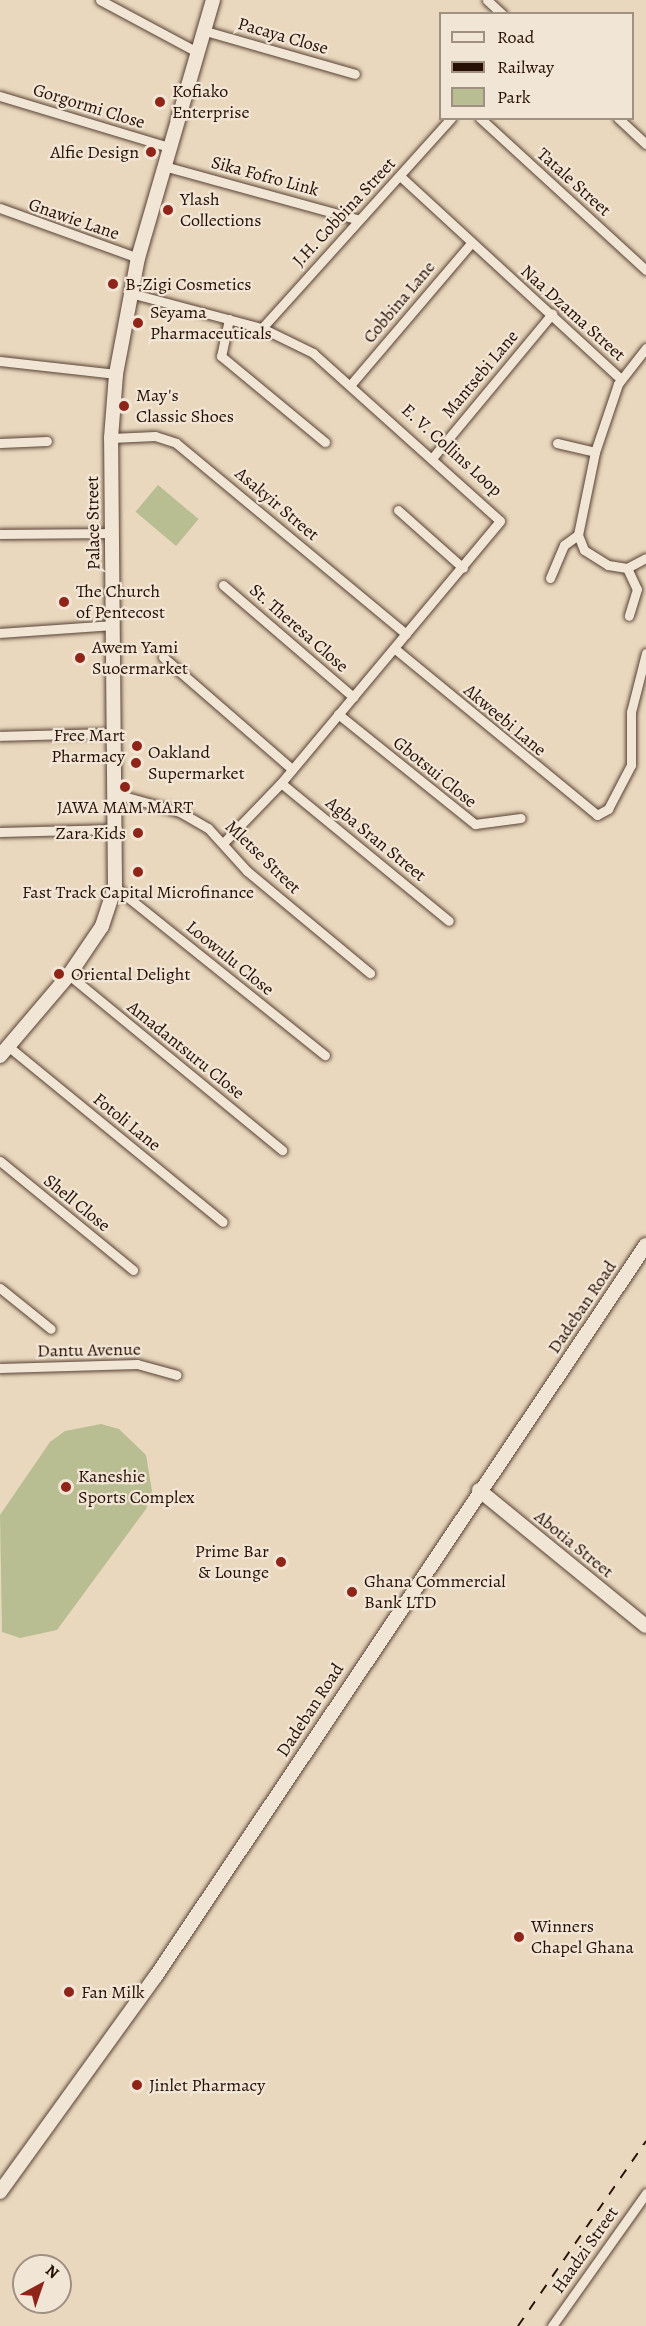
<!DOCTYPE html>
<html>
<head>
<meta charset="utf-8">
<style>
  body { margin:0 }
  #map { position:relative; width:646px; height:2326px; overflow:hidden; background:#ead8be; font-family:Alegreya,serif }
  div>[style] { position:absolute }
  .green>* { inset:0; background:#b8be91; transform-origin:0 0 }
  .roads { filter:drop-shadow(0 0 2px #584134) drop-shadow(0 0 2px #584134) }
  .street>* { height:9px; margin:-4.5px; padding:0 4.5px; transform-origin:4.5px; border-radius:4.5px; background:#f1e6d5 }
  .secondary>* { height:14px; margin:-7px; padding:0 7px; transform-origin:7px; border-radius:7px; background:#f1e6d5 }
  .rail>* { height:2px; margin-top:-1px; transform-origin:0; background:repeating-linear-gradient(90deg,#270f06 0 10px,transparent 0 20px) }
  .dots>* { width:16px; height:16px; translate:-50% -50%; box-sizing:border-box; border:3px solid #f1e6d5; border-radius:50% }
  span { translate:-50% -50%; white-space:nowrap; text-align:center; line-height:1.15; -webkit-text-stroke:4.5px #f1e6d5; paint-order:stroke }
  .street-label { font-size:18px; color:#270f06 }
  .poi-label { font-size:18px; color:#270f06 }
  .left { translate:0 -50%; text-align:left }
  .right { translate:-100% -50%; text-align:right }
  .legend { position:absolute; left:439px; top:12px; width:195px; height:108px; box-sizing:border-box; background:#f1e6d5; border:2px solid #a09082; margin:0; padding:8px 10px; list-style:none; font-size:18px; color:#270f06 }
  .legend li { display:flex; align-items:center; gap:12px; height:30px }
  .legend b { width:30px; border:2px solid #a09082 }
  .north { position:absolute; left:12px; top:2254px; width:60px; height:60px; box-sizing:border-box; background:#f1e6d5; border:2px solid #a09082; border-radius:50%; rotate:40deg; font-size:16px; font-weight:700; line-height:24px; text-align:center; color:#270f06 }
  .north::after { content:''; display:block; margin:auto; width:21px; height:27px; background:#8f2418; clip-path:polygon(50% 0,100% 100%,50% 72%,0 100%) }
</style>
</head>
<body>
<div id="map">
  <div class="green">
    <i style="left:158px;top:485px;width:53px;height:35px;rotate:40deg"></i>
    <i style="clip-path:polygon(101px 1424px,119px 1429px,146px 1455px,152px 1491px,146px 1509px,57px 1630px,20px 1638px,2px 1632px,0 1515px,50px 1442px,65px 1431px)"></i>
  </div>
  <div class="roads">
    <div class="street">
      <i style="left:100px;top:0;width:108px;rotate:28.2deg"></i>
      <i style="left:487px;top:0;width:21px;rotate:43deg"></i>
      <i style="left:202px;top:30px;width:159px;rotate:16deg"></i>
      <i style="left:0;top:96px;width:177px;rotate:16.8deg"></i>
      <i style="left:480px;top:118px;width:225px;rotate:42.5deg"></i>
      <i style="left:618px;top:118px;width:38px;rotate:43deg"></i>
      <i style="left:164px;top:166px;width:200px;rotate:15.4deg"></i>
      <i style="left:400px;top:176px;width:299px;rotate:42.6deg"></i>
      <i style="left:0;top:208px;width:147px;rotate:19.9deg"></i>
      <i style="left:130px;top:293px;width:137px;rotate:14.9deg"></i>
      <i style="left:262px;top:328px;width:57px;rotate:26.1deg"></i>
      <i style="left:313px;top:353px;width:251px;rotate:41.9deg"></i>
      <i style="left:500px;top:521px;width:341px;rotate:129.9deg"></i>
      <i style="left:281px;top:783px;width:81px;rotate:134deg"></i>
      <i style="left:229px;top:319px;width:38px;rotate:102deg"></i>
      <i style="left:221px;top:356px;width:135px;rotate:39.6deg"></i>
      <i style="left:262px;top:328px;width:283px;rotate:-48deg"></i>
      <i style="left:646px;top:348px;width:46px;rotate:127.9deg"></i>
      <i style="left:618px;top:384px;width:72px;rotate:108.7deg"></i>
      <i style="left:595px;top:452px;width:85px;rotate:101.6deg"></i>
      <i style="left:578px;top:535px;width:16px;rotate:68deg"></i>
      <i style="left:584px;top:550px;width:28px;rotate:32deg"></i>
      <i style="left:608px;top:565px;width:19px;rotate:9deg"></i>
      <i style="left:627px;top:568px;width:21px;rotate:-28deg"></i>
      <i style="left:0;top:361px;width:117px;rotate:6.4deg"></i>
      <i style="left:352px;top:383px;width:184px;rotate:-49.6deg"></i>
      <i style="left:111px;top:438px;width:44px;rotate:-2.6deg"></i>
      <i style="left:155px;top:436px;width:22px;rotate:18deg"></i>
      <i style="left:176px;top:443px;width:299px;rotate:39.7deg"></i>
      <i style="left:0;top:443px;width:47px;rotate:-2.4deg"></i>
      <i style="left:557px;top:443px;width:39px;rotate:13deg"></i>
      <i style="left:434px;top:456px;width:185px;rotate:-50.3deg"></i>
      <i style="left:398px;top:510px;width:87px;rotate:41.7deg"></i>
      <i style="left:0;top:534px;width:111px;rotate:-0.5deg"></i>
      <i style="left:627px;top:568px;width:23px;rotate:65deg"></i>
      <i style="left:637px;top:589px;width:28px;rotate:107deg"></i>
      <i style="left:550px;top:578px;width:36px;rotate:-67deg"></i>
      <i style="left:564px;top:545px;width:17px;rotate:-36deg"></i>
      <i style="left:223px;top:585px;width:172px;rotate:40.7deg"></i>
      <i style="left:0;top:633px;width:113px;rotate:-4deg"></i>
      <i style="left:394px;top:648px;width:263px;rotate:39.4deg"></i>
      <i style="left:597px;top:815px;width:13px;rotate:-29deg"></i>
      <i style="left:608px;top:809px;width:50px;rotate:-62.4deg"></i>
      <i style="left:631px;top:765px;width:53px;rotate:-90deg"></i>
      <i style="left:631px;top:712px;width:61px;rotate:-75.7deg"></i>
      <i style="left:163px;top:657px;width:171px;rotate:41deg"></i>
      <i style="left:338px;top:714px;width:176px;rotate:38.8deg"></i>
      <i style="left:475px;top:824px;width:46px;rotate:-7.4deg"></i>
      <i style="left:0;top:736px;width:116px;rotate:-1.5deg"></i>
      <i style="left:281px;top:783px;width:217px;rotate:39.4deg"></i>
      <i style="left:116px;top:794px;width:66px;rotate:15.7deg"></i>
      <i style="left:180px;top:812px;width:32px;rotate:30deg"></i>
      <i style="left:208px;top:828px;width:58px;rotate:47.8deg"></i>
      <i style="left:247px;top:871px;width:160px;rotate:39.7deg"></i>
      <i style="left:0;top:832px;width:117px;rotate:-1.5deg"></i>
      <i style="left:115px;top:887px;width:269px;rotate:38.7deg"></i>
      <i style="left:69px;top:975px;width:276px;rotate:39.4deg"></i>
      <i style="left:9px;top:1047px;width:276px;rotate:39.3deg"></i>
      <i style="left:0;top:1161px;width:172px;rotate:39.3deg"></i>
      <i style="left:0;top:1288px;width:65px;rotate:38.8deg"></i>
      <i style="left:0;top:1368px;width:137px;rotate:-1.7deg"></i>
      <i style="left:137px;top:1364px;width:41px;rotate:15.4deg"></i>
      <i style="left:552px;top:2326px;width:163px;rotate:-54.7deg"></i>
    </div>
    <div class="secondary">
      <i style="left:0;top:1056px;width:106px;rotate:-49.6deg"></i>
      <i style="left:69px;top:975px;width:59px;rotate:-56deg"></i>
      <i style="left:102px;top:926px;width:41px;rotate:-71.6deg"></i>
      <i style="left:115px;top:887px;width:449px;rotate:-90.5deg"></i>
      <i style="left:111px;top:438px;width:64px;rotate:-85.5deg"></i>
      <i style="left:116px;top:374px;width:118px;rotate:-79.3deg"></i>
      <i style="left:138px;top:258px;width:269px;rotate:-73.8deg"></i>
      <i style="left:479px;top:1490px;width:215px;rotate:39.2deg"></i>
      <i style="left:0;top:2192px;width:266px;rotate:-54.2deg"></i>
      <i style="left:156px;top:1976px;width:880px;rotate:-56.17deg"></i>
    </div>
  </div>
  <div class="rail">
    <i style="left:518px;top:2326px;width:225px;rotate:-55.3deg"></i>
  </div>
  <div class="dots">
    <i style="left:160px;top:102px;background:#8f2418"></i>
    <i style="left:151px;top:152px;background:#8f2418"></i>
    <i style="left:168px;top:210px;background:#8f2418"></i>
    <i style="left:113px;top:284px;background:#8f2418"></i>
    <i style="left:138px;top:323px;background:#8f2418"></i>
    <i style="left:124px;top:406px;background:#8f2418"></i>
    <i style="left:64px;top:602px;background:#8f2418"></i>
    <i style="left:80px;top:658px;background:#8f2418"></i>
    <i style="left:137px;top:746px;background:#8f2418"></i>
    <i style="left:136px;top:763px;background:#8f2418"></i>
    <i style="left:125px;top:787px;background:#8f2418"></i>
    <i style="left:138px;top:833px;background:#8f2418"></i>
    <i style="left:138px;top:872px;background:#8f2418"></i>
    <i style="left:59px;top:974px;background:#8f2418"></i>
    <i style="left:66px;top:1487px;background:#8f2418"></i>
    <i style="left:281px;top:1562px;background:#8f2418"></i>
    <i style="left:352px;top:1592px;background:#8f2418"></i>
    <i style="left:519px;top:1937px;background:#8f2418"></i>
    <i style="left:69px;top:1992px;background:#8f2418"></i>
    <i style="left:137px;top:2085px;background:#8f2418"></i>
  </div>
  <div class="street-label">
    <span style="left:283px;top:36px;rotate:16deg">Pacaya Close</span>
    <span style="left:89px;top:106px;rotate:17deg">Gorgormi Close</span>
    <span style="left:265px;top:176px;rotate:15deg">Sika Fofro Link</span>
    <span style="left:574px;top:182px;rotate:42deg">Tatale Street</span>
    <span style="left:344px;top:212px;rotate:-47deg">J.H. Cobbina Street</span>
    <span style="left:74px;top:219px;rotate:19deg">Gnawie Lane</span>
    <span style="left:399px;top:302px;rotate:-50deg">Cobbina Lane</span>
    <span style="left:573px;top:313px;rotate:42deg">Naa Dzama Street</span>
    <span style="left:480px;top:374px;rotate:-50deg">Mantsebi Lane</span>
    <span style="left:452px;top:450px;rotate:42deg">E. V. Collins Loop</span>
    <span style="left:277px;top:504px;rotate:40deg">Asakyir Street</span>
    <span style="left:93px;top:523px;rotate:-91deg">Palace Street</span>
    <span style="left:299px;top:628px;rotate:41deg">St. Theresa Close</span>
    <span style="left:505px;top:720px;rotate:40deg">Akweebi Lane</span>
    <span style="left:435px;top:772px;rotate:39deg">Gbotsui Close</span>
    <span style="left:376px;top:839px;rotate:39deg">Agba Sran Street</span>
    <span style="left:263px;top:857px;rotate:44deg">Mletse Street</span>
    <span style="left:230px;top:958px;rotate:39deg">Loowulu Close</span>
    <span style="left:186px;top:1050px;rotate:39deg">Amadantsuru Close</span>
    <span style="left:127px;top:1122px;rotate:39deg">Fotoli Lane</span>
    <span style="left:77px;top:1203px;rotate:39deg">Shell Close</span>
    <span style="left:582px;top:1307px;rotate:-56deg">Dadeban Road</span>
    <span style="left:89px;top:1350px;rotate:-1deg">Dantu Avenue</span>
    <span style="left:574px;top:1544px;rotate:39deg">Abotia Street</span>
    <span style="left:310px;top:1710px;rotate:-57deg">Dadeban Road</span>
    <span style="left:585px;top:2250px;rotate:-55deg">Haadzi Street</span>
  </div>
  <div class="poi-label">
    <span class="left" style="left:172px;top:102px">Kofiako<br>Enterprise</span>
    <span class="right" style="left:139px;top:152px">Alfie Design</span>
    <span class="left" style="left:180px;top:210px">Ylash<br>Collections</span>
    <span class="left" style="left:125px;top:284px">B-Zigi Cosmetics</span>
    <span class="left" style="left:150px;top:323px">Seyama<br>Pharmaceuticals</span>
    <span class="left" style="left:136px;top:406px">May's<br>Classic Shoes</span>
    <span class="left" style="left:76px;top:602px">The Church<br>of Pentecost</span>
    <span class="left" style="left:92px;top:658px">Awem Yami<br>Suoermarket</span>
    <span class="right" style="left:125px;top:746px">Free Mart<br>Pharmacy</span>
    <span class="left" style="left:148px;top:763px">Oakland<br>Supermarket</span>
    <span style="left:125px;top:807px">JAWA MAM MART</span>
    <span class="right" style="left:126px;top:833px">Zara Kids</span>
    <span style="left:138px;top:892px">Fast Track Capital Microfinance</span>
    <span class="left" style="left:71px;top:974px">Oriental Delight</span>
    <span class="left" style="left:78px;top:1487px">Kaneshie<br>Sports Complex</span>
    <span class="right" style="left:269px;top:1562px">Prime Bar<br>&amp; Lounge</span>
    <span class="left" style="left:364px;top:1592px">Ghana Commercial<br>Bank LTD</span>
    <span class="left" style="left:531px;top:1937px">Winners<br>Chapel Ghana</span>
    <span class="left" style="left:81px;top:1992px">Fan Milk</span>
    <span class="left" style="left:149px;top:2085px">Jinlet Pharmacy</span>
  </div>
  <ul class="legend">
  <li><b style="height:8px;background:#f1e6d5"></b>Road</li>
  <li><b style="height:8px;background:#270f06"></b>Railway</li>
  <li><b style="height:16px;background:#b8be91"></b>Park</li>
  </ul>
  <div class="north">N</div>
</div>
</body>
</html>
